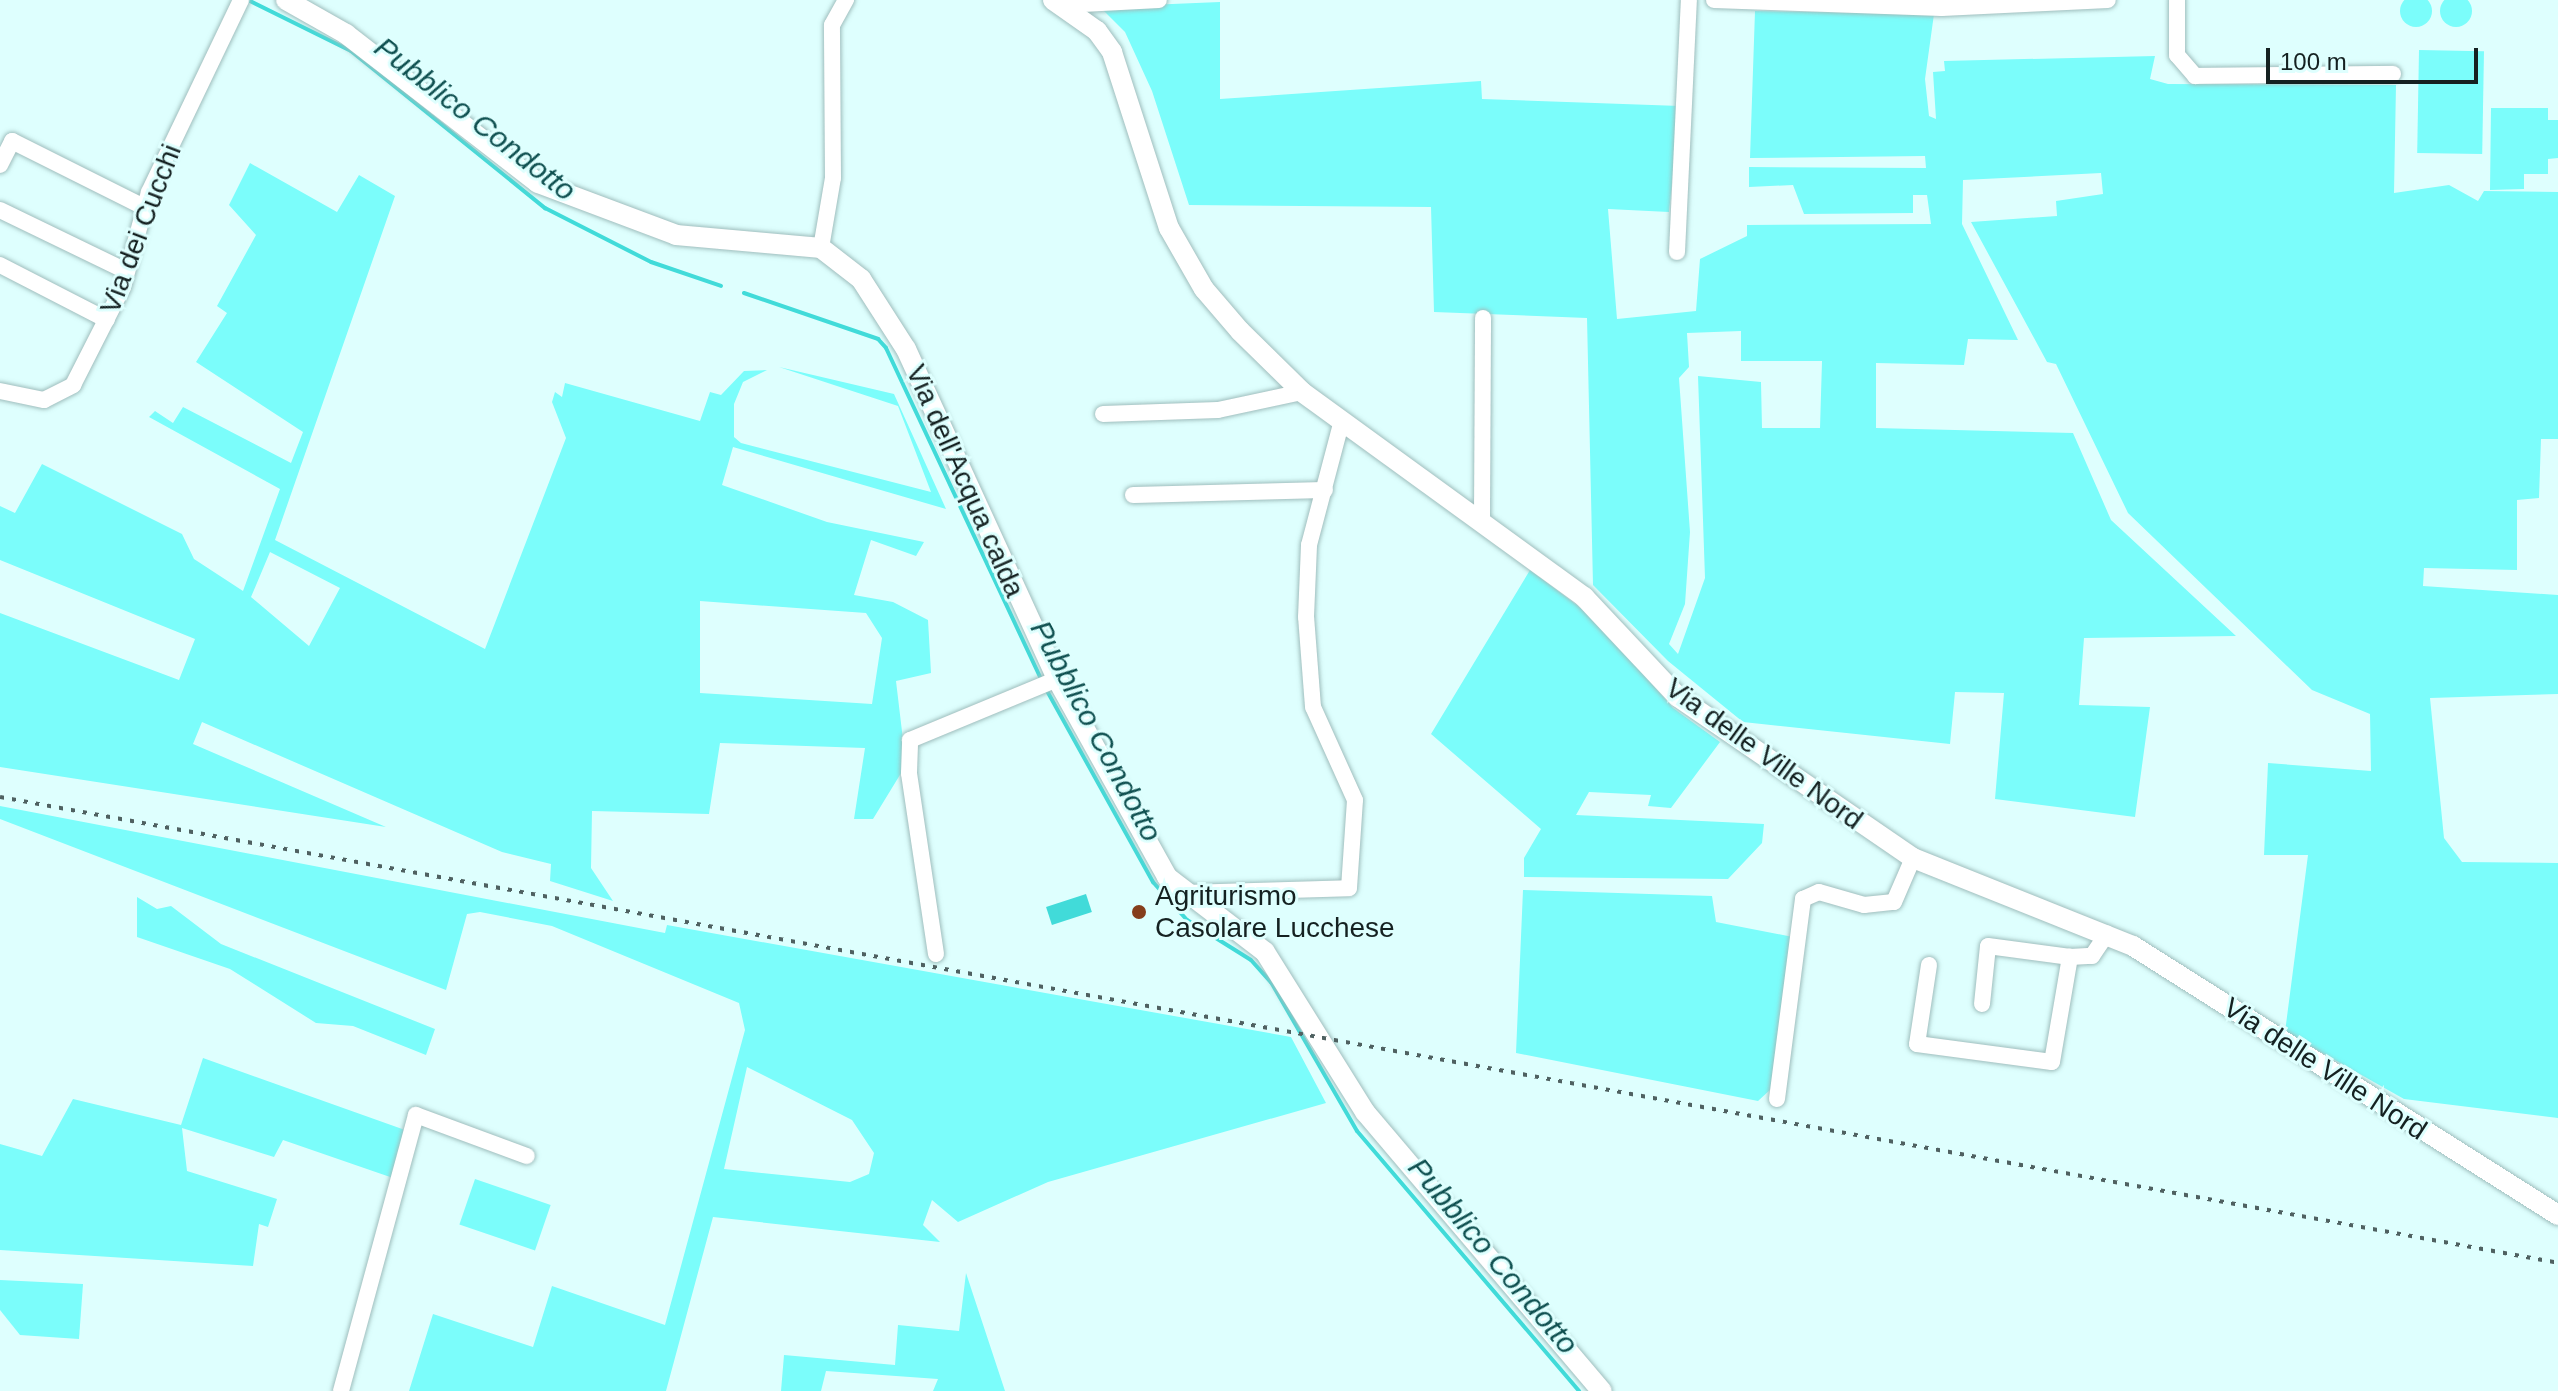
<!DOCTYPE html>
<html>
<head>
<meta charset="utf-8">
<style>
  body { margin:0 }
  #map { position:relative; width:2558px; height:1391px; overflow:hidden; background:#defffe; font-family:Arial,sans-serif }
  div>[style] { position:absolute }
  .green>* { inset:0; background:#7bfdfb; transform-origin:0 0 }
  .round { border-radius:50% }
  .water>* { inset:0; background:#41dbd9; transform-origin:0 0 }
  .stream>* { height:4px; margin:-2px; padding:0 2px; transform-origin:2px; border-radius:2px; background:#41dbd9 }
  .roads { filter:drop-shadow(0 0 2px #9fbebd) drop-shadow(0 0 2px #9fbebd) }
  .minor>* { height:16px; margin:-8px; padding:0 8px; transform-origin:8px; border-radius:8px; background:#fff }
  .tertiary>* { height:20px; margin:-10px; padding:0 10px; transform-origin:10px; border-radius:10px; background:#fff }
  .rail>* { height:4px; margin-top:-2px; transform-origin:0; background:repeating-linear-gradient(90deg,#4f6161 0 4px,transparent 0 12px) }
  .dots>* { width:22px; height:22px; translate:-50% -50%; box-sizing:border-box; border:4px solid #defffe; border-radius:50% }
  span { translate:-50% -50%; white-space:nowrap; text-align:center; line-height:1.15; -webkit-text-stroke:6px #defffe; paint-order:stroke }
  .street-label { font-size:28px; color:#152121 }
  .poi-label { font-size:28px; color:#152121 }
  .left { translate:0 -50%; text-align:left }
  .water-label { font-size:30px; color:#0f5050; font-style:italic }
  .scale { position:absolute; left:2266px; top:48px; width:212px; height:36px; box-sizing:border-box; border:4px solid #152121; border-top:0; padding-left:10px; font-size:24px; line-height:28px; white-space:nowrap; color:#152121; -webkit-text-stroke:6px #defffe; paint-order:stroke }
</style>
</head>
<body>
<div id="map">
  <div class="green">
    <i class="round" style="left:2440px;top:-5px;width:32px;height:32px"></i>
    <i class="round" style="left:2400px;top:-5px;width:32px;height:32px"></i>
    <i style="clip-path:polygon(evenodd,1220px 2px,1220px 99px,1481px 81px,1482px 99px,1680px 106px,1669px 212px,1608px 209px,1617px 319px,1696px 311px,1700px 259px,1747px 236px,1747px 225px,1931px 224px,1927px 195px,1913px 195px,1913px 213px,1804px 214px,1793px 185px,1749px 187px,1749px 167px,1926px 168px,1925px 156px,1750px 158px,1755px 11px,1934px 14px,1925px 79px,1929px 116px,1936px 119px,1933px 72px,1945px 71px,1944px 61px,2155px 56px,2150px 79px,2168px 84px,2396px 85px,2394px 193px,2449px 185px,2478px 201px,2484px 191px,2558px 192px,2558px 439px,2541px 439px,2539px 498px,2517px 500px,2517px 570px,2424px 568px,2423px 586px,2558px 595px,2558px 694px,2430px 698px,2444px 838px,2462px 862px,2558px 863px,2558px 1118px,2404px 1099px,2285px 1032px,2308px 855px,2264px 855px,2268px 763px,2371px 771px,2370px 714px,2312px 690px,2128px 513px,2056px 364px,2047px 362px,1971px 222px,2057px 216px,2056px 201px,2103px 194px,2101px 173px,1963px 180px,1962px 224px,2018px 340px,1968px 339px,1964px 365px,1876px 363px,1876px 428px,2073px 433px,2111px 520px,2236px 636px,2084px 638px,2079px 705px,2150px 707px,2135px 817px,1995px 799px,2004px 693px,1955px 692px,1950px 744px,1743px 722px,1668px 661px,1593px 585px,1587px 318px,1434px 312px,1431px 207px,1189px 205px,1152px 91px,1125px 32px,1100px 7px,1220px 2px,1741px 331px,1741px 361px,1822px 361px,1820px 428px,1762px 428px,1761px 382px,1698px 376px,1705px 578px,1678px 654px,1669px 644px,1685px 604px,1690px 532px,1679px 378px,1689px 367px,1687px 333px,1741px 331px)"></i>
    <i style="left:2419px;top:50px;width:65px;height:103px;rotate:1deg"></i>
    <i style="clip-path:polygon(2491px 108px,2548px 108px,2548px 120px,2558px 120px,2558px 158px,2548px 159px,2548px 174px,2524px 174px,2524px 189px,2490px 190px)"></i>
    <i style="clip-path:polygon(evenodd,250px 163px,337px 212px,359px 175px,395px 196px,275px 540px,485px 649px,566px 438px,552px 402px,555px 392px,562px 397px,565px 383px,700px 421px,710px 392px,721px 395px,744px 371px,767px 370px,743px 382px,734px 404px,734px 437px,741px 443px,931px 492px,898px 406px,779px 367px,894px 394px,946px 509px,733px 447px,722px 485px,827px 522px,924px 542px,916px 556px,871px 540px,854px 595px,893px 602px,928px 620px,931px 673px,896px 681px,906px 765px,873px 819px,854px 819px,865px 748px,720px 743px,709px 814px,592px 811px,591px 868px,613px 901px,550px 881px,551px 864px,502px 852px,202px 722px,193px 744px,386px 827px,0 767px,0 613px,179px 680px,195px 639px,0 560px,0 506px,15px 513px,42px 464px,182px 534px,194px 559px,243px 591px,280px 489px,149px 417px,155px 411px,173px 423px,183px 407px,291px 463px,303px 432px,196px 362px,227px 313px,217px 306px,256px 235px,229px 205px,250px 163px,270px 552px,340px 588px,309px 646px,251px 597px,270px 552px,250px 163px,700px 601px,866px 613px,882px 638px,872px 704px,700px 693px,700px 601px)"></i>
    <i style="clip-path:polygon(1530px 570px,1594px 618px,1673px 708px,1720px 742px,1671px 808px,1648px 806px,1651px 795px,1589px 792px,1576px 815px,1764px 824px,1762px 843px,1728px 879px,1524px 877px,1524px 858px,1541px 829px,1431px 734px)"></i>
    <i style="clip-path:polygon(evenodd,0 806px,665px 933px,667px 925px,1291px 1037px,1326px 1103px,1048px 1182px,958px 1222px,932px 1200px,923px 1225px,940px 1242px,713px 1217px,666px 1391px,409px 1391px,433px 1314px,533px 1347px,552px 1286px,665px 1325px,745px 1030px,739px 1003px,552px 926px,480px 912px,467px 914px,446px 990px,0 819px,0 806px,747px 1067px,852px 1120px,874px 1153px,869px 1174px,850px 1182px,724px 1169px,747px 1067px)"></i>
    <i style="clip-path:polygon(1523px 890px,1712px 896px,1716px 922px,1793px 937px,1771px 1089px,1758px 1101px,1516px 1053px)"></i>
    <i style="clip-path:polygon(137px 897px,157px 909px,171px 906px,221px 944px,435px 1029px,426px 1055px,353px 1026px,316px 1023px,230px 969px,137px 937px)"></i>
    <i style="clip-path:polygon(203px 1058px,405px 1130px,393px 1178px,283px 1140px,274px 1157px,182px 1128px,187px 1171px,277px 1199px,268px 1227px,259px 1224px,253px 1266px,0 1250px,0 1144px,42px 1156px,73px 1099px,181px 1125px)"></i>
    <i style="left:475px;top:1179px;width:80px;height:48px;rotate:19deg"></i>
    <i style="clip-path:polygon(966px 1273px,1005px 1391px,933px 1391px,938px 1379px,826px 1371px,821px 1391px,781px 1391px,784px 1355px,895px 1365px,898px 1325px,959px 1331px)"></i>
    <i style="clip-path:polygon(0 1280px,83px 1284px,79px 1339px,20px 1335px,0 1310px)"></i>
  </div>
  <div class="water">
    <i style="left:1086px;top:894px;width:19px;height:42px;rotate:72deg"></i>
  </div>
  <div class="stream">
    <i style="left:248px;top:0;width:115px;rotate:26.3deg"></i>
    <i style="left:351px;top:51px;width:250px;rotate:39deg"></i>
    <i style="left:545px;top:208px;width:119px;rotate:27deg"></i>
    <i style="left:651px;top:262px;width:74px;rotate:18.9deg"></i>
    <i style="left:744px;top:293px;width:142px;rotate:18.9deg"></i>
    <i style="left:878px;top:339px;width:12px;rotate:48deg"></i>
    <i style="left:886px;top:348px;width:368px;rotate:64.9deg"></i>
    <i style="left:1046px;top:689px;width:221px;rotate:61deg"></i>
    <i style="left:1153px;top:882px;width:51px;rotate:48.2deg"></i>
    <i style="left:1187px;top:920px;width:75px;rotate:32deg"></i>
    <i style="left:1251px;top:960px;width:30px;rotate:48deg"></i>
    <i style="left:1271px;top:982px;width:172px;rotate:60deg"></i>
    <i style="left:1357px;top:1131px;width:342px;rotate:49.5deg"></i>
  </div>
  <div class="roads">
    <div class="minor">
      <i style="left:1714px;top:0;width:228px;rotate:2deg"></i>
      <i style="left:1942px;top:8px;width:166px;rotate:-2.8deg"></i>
      <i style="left:2177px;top:0;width:55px;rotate:90deg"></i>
      <i style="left:2177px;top:55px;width:28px;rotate:49deg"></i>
      <i style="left:2195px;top:76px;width:198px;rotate:-0.6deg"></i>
      <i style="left:1063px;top:5px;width:96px;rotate:-3deg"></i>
      <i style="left:0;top:165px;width:27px;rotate:-63deg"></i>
      <i style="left:12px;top:141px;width:148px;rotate:26.6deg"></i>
      <i style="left:0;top:210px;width:140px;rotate:25.8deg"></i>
      <i style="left:821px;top:248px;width:71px;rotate:-80.3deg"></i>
      <i style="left:833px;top:178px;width:153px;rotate:-90.4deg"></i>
      <i style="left:832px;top:25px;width:29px;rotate:-61deg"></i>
      <i style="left:1677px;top:252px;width:252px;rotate:-87.3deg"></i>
      <i style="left:0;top:265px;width:120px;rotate:27.2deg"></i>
      <i style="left:0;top:391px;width:45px;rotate:11.6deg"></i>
      <i style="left:44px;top:400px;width:33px;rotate:-27deg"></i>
      <i style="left:73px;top:385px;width:110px;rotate:-63deg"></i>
      <i style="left:123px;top:287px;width:98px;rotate:-74.7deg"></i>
      <i style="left:149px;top:192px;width:213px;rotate:-64.4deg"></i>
      <i style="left:1103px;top:414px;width:115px;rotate:-2deg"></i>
      <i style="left:1218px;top:410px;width:86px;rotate:-12.1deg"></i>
      <i style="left:1133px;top:495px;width:192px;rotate:-1.5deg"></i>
      <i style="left:1482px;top:518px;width:200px;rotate:-89.7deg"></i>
      <i style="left:1185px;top:893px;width:164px;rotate:-1.7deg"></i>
      <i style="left:1349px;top:888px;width:88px;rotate:-86.1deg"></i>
      <i style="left:1355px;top:800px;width:102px;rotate:-114.3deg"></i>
      <i style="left:1313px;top:707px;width:90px;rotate:-94.4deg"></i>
      <i style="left:1306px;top:617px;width:72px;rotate:-87.6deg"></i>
      <i style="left:1309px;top:545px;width:129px;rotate:-75.2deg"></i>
      <i style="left:936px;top:954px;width:183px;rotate:-98.5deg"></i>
      <i style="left:909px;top:773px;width:33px;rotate:-88deg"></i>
      <i style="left:910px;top:740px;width:159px;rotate:-22.5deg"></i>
      <i style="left:1929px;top:965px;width:80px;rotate:98.6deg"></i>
      <i style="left:1917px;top:1044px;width:136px;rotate:7.6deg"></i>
      <i style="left:2052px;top:1062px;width:107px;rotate:-80.3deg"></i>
      <i style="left:2070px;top:957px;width:22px;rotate:-3deg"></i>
      <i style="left:2092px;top:956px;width:27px;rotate:-56deg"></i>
      <i style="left:1982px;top:1004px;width:58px;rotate:-84.1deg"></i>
      <i style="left:1988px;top:946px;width:83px;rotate:7.6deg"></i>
      <i style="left:1777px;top:1099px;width:202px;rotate:-82.6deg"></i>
      <i style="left:1803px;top:899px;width:17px;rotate:-24deg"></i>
      <i style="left:1819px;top:892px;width:47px;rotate:16.1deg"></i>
      <i style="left:1864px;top:905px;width:30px;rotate:-6deg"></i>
      <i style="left:1894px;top:902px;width:48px;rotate:-66.6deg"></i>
      <i style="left:341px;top:1391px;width:286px;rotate:-74.8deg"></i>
      <i style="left:416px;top:1115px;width:118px;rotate:20.3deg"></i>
    </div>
    <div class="tertiary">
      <i style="left:286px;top:0;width:69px;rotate:29.5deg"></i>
      <i style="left:346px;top:34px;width:243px;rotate:37.8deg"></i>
      <i style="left:538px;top:183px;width:147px;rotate:20.6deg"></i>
      <i style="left:676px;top:235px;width:146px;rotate:5.1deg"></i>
      <i style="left:821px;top:248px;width:51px;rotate:37.8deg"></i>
      <i style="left:861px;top:279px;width:83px;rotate:57.3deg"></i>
      <i style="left:906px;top:349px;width:363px;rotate:65.4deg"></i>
      <i style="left:1057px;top:679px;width:227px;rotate:60.9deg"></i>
      <i style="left:1167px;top:877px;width:123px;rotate:37.4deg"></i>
      <i style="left:1265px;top:952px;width:189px;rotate:58deg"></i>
      <i style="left:1365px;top:1112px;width:366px;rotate:49.7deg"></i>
      <i style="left:1053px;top:0;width:54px;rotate:35.2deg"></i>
      <i style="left:1097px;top:31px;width:26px;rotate:54deg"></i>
      <i style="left:1112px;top:52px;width:185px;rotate:72.1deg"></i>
      <i style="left:1169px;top:228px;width:70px;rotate:60.2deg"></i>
      <i style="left:1204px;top:289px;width:55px;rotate:49.4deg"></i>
      <i style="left:1240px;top:331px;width:87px;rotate:44.5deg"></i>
      <i style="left:1302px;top:392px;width:349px;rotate:36deg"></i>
      <i style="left:1584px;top:597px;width:137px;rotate:46.8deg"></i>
      <i style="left:1678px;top:697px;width:285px;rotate:34.4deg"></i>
      <i style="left:1913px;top:858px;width:237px;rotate:21.8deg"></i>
      <i style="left:2133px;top:946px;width:503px;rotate:32.33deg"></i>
    </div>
  </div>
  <div class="rail">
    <i style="left:0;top:797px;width:2600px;rotate:10.32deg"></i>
  </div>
  <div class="dots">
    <i style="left:1139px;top:912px;background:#853e1c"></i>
  </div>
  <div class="street-label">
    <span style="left:141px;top:229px;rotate:-69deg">Via dei Cucchi</span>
    <span style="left:965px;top:481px;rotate:66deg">Via dell'Acqua calda</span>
    <span style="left:1764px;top:754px;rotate:36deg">Via delle Ville Nord</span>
    <span style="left:2325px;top:1069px;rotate:33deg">Via delle Ville Nord</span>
  </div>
  <div class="poi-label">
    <span class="left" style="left:1155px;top:912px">Agriturismo<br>Casolare Lucchese</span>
  </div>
  <div class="water-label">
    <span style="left:475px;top:119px;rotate:38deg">Pubblico Condotto</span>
    <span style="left:1096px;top:731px;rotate:62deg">Pubblico Condotto</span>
    <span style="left:1493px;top:1256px;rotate:50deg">Pubblico Condotto</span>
  </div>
  <div class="scale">100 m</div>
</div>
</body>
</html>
